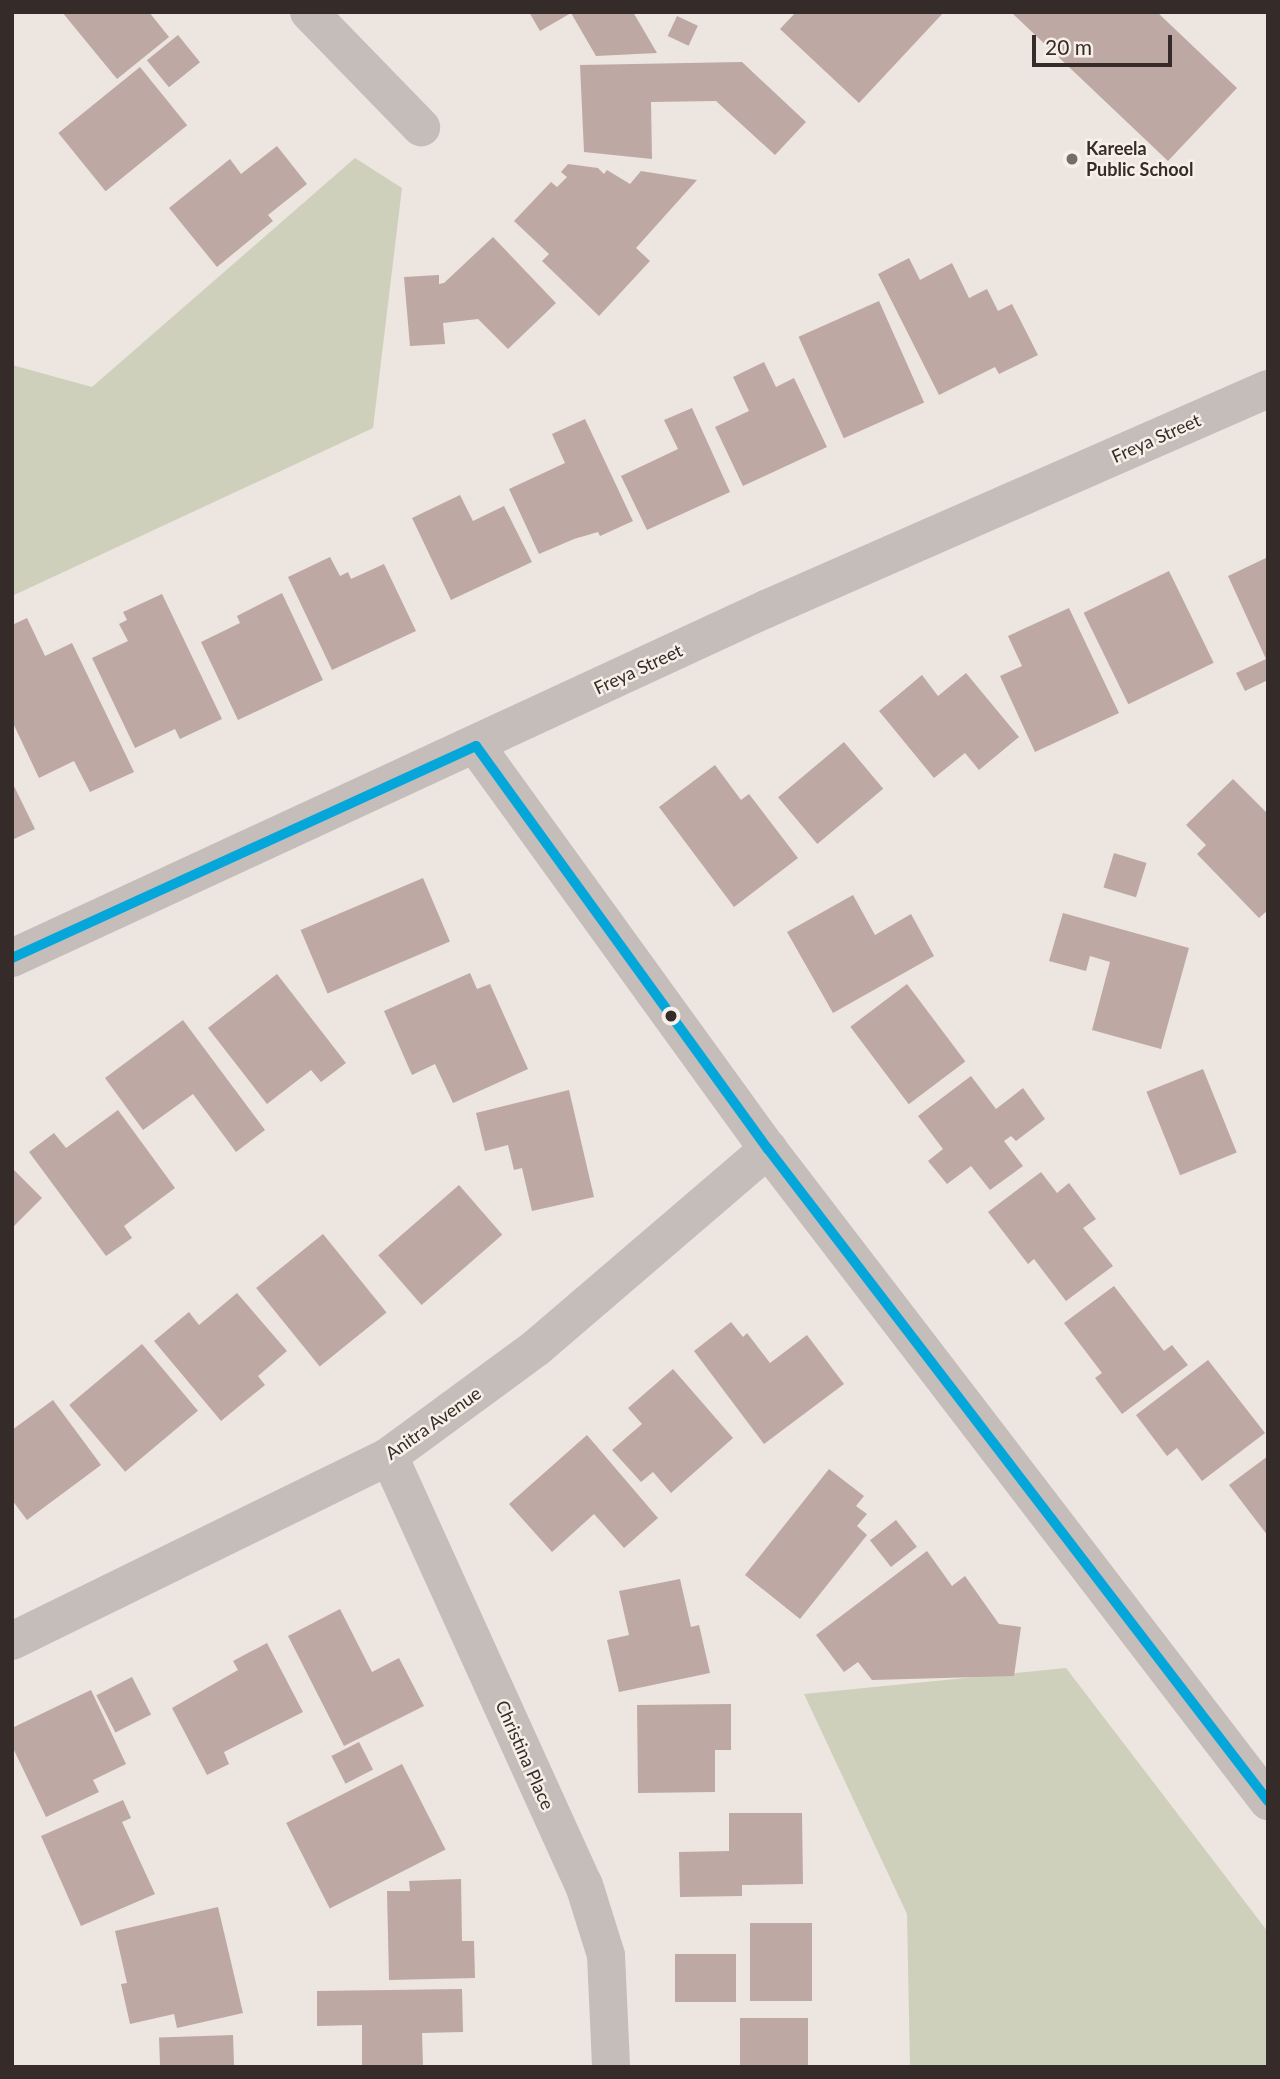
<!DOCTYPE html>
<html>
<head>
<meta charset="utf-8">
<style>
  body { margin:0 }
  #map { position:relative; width:1280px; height:2079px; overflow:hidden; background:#ece5e0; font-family:Lato,sans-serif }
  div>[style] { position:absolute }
  .green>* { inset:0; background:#cfd0bb }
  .building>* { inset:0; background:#bea8a4; transform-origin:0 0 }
  .minor>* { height:38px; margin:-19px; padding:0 19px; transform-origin:19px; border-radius:19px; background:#c4bdba }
  .bus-1>* { height:10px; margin:-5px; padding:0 5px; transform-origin:5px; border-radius:5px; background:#05a7db }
  .dots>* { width:19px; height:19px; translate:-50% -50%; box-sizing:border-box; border:4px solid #f8efe8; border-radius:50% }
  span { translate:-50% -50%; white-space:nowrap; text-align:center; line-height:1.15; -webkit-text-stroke:5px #f8efe8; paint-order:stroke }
  .poi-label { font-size:18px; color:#352b28; font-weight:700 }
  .left { translate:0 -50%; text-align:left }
  .street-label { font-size:18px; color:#352b28 }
  .frame { position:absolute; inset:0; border:14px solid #352b28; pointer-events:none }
  .scale { position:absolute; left:1032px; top:35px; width:140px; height:32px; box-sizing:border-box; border:4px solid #352b28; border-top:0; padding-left:9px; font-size:21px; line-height:24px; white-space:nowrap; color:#352b28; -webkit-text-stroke:5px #f8efe8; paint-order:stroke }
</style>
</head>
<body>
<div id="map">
  <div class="green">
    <i style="clip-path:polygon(355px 158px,402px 188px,373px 428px,12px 596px,12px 365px,92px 387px)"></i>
    <i style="clip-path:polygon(1066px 1668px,1268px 1932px,1268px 2067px,910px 2067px,907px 1914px,804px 1694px)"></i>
  </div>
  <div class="building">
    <i style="clip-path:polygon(62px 12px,149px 12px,169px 37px,117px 79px)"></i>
    <i style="clip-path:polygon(529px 12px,633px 12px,657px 53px,596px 56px,571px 13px,540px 31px)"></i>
    <i style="clip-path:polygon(796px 12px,944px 12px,859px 103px,780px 29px)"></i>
    <i style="clip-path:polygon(1011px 12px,1157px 12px,1237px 88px,1168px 161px)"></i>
    <i style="left:677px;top:16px;width:23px;height:22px;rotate:25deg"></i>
    <i style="left:178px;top:35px;width:35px;height:40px;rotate:51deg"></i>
    <i style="clip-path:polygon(742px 62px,806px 122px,775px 155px,716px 101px,651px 102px,652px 159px,584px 152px,580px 65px)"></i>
    <i style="left:140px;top:67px;width:75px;height:105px;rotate:51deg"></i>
    <i style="clip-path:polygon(277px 146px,307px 184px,268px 215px,273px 221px,217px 267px,169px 208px,230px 159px,241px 174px)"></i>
    <i style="clip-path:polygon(568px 164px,598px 168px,604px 174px,607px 170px,630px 184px,641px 171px,697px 180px,636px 248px,650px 261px,599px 316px,542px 261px,549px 254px,514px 221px,551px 182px,557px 187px,567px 177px,561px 172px)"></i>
    <i style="clip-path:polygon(493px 237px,556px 303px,508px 349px,478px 319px,443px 323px,445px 344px,410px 346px,404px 277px,439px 275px,439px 284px,444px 283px)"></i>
    <i style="clip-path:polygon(909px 258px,920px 280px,952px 263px,969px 298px,987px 289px,998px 311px,1012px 304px,1038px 355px,999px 374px,995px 367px,939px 395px,878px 274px)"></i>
    <i style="left:879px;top:301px;width:111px;height:88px;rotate:66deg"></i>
    <i style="clip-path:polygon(764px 362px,776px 387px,794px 378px,827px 447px,743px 486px,715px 427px,749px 411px,733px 377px)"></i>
    <i style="clip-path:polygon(692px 408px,730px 492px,647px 530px,621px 476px,678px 449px,664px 420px)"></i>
    <i style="clip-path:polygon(585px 419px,633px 521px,600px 536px,598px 532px,574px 539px,539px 554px,509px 489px,565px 463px,552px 434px)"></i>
    <i style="clip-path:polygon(460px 495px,473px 521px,504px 506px,532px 562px,451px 600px,412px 518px)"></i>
    <i style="clip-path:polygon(330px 557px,340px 576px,348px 572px,351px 579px,384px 564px,416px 631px,332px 670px,288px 577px)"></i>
    <i style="clip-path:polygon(1268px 557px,1268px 680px,1245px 691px,1236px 673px,1266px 659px,1228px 576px)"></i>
    <i style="left:1169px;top:571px;width:102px;height:95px;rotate:64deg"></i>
    <i style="clip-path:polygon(282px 593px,323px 680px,238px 720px,201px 642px,240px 623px,237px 616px)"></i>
    <i style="clip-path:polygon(162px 594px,222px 719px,180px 739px,175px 729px,135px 748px,92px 658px,128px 641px,119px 624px,127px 620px,123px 612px)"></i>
    <i style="clip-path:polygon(1069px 608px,1119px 713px,1035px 752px,1000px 676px,1022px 666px,1008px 636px)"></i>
    <i style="clip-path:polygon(27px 618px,45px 656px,72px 643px,134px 772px,90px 792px,74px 761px,39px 778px,12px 721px,12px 625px)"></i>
    <i style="clip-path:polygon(966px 673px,1019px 737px,979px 770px,965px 753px,934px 778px,879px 711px,922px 675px,938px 696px)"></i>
    <i style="left:844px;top:742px;width:61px;height:86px;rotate:50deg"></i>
    <i style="clip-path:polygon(715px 765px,741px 800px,749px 794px,798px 858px,734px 907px,659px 807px)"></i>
    <i style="clip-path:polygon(1233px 779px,1268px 814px,1268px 910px,1259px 918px,1197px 854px,1206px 845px,1186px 825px)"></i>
    <i style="clip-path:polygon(12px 782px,35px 829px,12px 840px)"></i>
    <i style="left:1114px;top:853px;width:34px;height:36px;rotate:17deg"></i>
    <i style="left:423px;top:878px;width:69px;height:133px;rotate:67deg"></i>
    <i style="clip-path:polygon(853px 895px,875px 935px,911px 914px,934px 956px,833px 1013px,787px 932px)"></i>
    <i style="clip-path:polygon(1063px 913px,1189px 948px,1161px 1049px,1092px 1030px,1110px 962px,1090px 956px,1086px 971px,1049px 961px)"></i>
    <i style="clip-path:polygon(470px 973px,477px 989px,490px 984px,528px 1069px,453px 1103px,435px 1064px,412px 1075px,384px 1011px)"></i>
    <i style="clip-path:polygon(277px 974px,346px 1063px,321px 1082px,311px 1070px,267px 1104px,208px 1028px)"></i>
    <i style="left:907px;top:984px;width:97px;height:71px;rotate:53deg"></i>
    <i style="clip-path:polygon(183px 1020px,265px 1130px,236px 1152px,193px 1094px,143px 1130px,105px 1078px)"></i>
    <i style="left:1203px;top:1069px;width:90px;height:61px;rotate:68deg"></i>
    <i style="clip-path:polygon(971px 1076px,996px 1109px,1023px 1088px,1045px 1119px,1016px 1141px,1011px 1136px,1004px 1141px,1023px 1166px,990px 1190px,971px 1166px,947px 1184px,928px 1161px,943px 1149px,918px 1116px)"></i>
    <i style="clip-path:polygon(569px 1090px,594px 1197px,532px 1211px,522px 1168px,514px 1170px,508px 1145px,485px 1151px,476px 1113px)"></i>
    <i style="clip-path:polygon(118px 1110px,175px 1188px,124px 1226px,132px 1238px,106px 1256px,29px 1152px,54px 1133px,66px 1148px)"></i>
    <i style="clip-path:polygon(12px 1168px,42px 1198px,12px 1228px)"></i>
    <i style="clip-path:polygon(1041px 1172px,1057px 1193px,1069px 1183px,1096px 1219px,1083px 1228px,1113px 1266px,1066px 1301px,1034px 1259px,1028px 1264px,988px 1212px)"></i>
    <i style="left:459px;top:1185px;width:66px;height:107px;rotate:49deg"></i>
    <i style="left:323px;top:1234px;width:101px;height:86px;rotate:51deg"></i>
    <i style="clip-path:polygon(1114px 1286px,1164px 1351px,1172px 1345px,1188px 1365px,1122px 1414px,1095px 1378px,1102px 1373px,1064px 1323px)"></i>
    <i style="clip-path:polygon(237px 1293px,287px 1351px,258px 1376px,265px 1385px,221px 1421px,154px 1341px,189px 1312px,199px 1325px)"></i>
    <i style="clip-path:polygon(731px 1322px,743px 1337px,747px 1333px,770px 1363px,807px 1335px,844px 1384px,764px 1444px,694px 1351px)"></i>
    <i style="left:142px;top:1344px;width:87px;height:95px;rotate:50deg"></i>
    <i style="clip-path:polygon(1208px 1360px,1265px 1433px,1202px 1481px,1177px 1448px,1167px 1456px,1136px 1415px)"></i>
    <i style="clip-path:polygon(673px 1369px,733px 1438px,671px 1493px,653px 1472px,641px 1482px,612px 1450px,642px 1424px,628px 1408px)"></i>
    <i style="clip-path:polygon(53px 1400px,101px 1465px,27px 1520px,12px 1500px,12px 1430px)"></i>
    <i style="clip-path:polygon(587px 1435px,658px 1518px,624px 1548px,594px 1514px,552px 1552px,509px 1504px)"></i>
    <i style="clip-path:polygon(1268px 1456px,1268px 1536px,1229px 1485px)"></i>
    <i style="clip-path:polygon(829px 1469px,864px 1496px,856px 1506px,867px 1514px,857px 1526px,867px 1535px,800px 1619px,745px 1575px)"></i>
    <i style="left:896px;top:1520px;width:34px;height:33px;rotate:52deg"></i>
    <i style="clip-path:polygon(927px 1551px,952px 1586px,965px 1576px,999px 1624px,1021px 1627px,1014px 1676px,872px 1680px,858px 1662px,844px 1672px,816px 1635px)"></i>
    <i style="clip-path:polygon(680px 1579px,691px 1627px,699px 1625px,710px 1673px,619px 1692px,607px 1640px,629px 1635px,619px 1591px)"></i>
    <i style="clip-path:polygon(340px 1609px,372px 1672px,399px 1658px,424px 1706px,344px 1746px,288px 1636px)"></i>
    <i style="clip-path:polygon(267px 1643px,303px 1712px,224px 1752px,229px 1764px,207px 1775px,172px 1708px,238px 1670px,233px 1661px)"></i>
    <i style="left:132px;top:1677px;width:42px;height:40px;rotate:63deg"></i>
    <i style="clip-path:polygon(91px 1690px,126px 1764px,93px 1780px,99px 1792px,46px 1817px,12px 1746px,12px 1728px)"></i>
    <i style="clip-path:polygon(731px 1704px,731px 1750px,715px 1750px,715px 1792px,638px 1793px,637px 1705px)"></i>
    <i style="left:359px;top:1742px;width:31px;height:31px;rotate:63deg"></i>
    <i style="left:402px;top:1764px;width:96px;height:130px;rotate:63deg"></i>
    <i style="clip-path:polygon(123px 1800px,131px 1818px,122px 1822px,155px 1894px,81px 1926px,41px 1836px)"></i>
    <i style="clip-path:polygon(729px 1813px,802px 1813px,803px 1884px,742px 1885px,742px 1896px,680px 1897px,679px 1852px,729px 1851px)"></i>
    <i style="clip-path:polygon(461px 1879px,462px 1941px,474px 1941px,475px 1978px,389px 1980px,387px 1891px,410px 1891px,409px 1881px)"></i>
    <i style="clip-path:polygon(218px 1907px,243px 2013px,177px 2028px,174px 2014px,130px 2024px,121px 1984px,127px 1983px,115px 1931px)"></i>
    <i style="left:750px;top:1923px;width:62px;height:78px"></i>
    <i style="left:736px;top:1954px;width:48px;height:61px;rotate:90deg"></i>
    <i style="clip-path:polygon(462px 1989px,463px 2032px,422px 2033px,423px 2067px,362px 2067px,362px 2025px,317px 2026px,317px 1991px)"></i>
    <i style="left:808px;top:2018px;width:49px;height:68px;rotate:90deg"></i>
    <i style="left:233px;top:2035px;width:32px;height:74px;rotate:88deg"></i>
  </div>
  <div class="minor">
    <i style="left:309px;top:12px;width:161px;rotate:45.8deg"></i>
    <i style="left:476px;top:746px;width:498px;rotate:54.1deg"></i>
    <i style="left:768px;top:1149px;width:822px;rotate:52.52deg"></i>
    <i style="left:12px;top:958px;width:831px;rotate:-24.84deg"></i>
    <i style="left:766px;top:609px;width:548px;rotate:-23.67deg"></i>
    <i style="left:389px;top:1456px;width:471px;rotate:65.6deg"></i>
    <i style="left:584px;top:1885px;width:73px;rotate:72.6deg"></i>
    <i style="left:606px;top:1955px;width:112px;rotate:87.4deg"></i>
    <i style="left:12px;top:1641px;width:420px;rotate:-26.1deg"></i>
    <i style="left:389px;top:1456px;width:182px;rotate:-36.3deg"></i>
    <i style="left:536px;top:1348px;width:306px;rotate:-40.6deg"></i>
  </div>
  <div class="bus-1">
    <i style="left:476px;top:746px;width:498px;rotate:54.1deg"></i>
    <i style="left:768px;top:1149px;width:822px;rotate:52.52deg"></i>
    <i style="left:12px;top:958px;width:510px;rotate:-24.56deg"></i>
  </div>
  <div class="dots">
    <i style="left:1072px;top:159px;background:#756c68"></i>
    <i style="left:671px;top:1016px;background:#352b28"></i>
  </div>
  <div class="poi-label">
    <span class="left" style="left:1086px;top:159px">Kareela<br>Public School</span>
  </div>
  <div class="street-label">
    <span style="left:1156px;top:438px;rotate:-24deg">Freya Street</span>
    <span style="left:638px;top:669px;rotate:-25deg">Freya Street</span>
    <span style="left:433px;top:1423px;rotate:-35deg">Anitra Avenue</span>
    <span style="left:525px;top:1755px;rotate:66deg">Christina Place</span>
  </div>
  <div class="frame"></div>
  <div class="scale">20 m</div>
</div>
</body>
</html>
